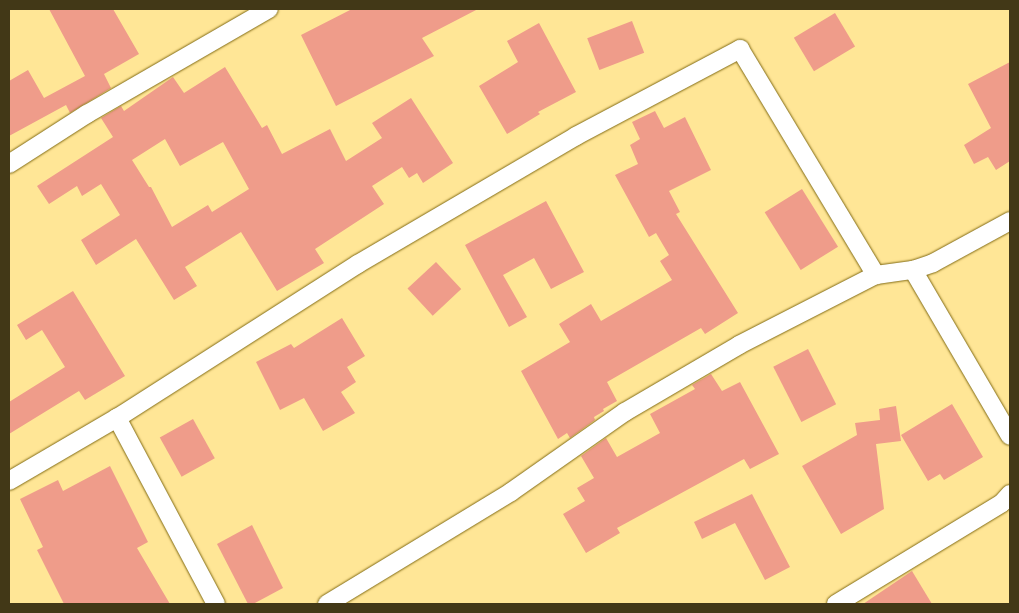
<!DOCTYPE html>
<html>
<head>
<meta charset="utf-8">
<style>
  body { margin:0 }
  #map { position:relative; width:1019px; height:613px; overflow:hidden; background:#ffe696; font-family:Lato,sans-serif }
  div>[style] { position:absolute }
  .building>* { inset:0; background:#ef9c8a; transform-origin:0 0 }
  .roads { filter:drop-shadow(0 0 1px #826b14) drop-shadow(0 0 1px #826b14) }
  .street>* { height:18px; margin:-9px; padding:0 9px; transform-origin:9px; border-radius:9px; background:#fff }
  span { translate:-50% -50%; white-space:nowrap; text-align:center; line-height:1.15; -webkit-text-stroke:4px #ffe696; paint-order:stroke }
  .frame { position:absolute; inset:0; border:10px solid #423817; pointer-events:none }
</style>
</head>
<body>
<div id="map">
  <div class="building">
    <i style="clip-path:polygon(49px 9px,113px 9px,139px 54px,104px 74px,111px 88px,70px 113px,66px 105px,9px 136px,9px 81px,28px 70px,44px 98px,85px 76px)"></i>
    <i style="clip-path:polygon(352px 9px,478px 9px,422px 38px,434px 56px,336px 106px,301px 35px)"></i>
    <i style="left:835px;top:13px;width:39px;height:48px;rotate:59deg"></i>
    <i style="left:632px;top:21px;width:34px;height:48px;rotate:69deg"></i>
    <i style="clip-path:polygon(539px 23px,576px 92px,538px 112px,540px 114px,507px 134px,479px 86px,518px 62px,507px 41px)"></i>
    <i style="clip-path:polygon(1010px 62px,1010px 161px,996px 170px,988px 157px,974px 164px,964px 145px,991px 128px,968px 84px)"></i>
    <i style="clip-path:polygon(evenodd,225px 67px,262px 128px,267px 125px,282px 154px,330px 129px,346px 161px,382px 138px,372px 123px,411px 98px,453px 163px,423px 183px,417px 173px,409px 178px,402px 167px,372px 186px,384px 204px,315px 249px,324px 263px,277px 291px,241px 232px,185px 267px,197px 286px,174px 300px,136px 239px,96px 265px,81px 240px,120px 215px,101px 184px,82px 196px,77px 186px,49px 204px,37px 186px,113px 137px,101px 118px,121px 106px,124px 111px,173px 77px,184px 93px,225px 67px,165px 139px,180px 166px,223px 142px,249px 189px,212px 212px,208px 205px,172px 227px,151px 187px,149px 187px,132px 160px,165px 139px)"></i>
    <i style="clip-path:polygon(655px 111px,664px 128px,685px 117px,711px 170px,669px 191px,680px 212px,676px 214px,738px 313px,705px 334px,701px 328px,607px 382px,617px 401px,603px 409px,604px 411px,594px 417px,595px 420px,570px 438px,567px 433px,558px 439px,521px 371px,570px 342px,559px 324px,591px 304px,601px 321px,672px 280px,660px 261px,669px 255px,656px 233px,649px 237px,615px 175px,638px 164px,630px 145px,640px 139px,632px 122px)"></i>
    <i style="left:802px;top:189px;width:68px;height:44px;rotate:58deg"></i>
    <i style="clip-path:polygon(546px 201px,584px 272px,551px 289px,534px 258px,503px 275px,527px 317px,509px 327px,465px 245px)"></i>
    <i style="left:436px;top:262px;width:37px;height:39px;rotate:47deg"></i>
    <i style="clip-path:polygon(73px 291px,125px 376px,85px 400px,79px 391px,9px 434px,9px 402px,65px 367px,42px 330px,26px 340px,17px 325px)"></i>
    <i style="clip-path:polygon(342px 318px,365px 356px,347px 367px,356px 382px,341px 392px,355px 413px,323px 431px,304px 398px,280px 410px,256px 362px,291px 344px,294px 348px)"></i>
    <i style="left:808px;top:349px;width:62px;height:39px;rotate:63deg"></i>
    <i style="clip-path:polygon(711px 374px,722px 391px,740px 382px,779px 454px,750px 469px,744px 459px,617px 528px,620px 533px,586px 553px,563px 514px,585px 501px,577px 488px,594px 478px,581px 456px,606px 438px,617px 457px,660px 433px,650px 414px,695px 389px,692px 385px)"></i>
    <i style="clip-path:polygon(952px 404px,983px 457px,944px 480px,940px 474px,928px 481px,901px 435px)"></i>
    <i style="clip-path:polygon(896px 406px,901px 441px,876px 444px,884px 509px,841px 534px,802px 466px,857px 435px,855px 423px,880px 420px,879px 409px)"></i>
    <i style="left:193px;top:419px;width:45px;height:38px;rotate:61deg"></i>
    <i style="clip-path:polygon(110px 466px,148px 542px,137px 548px,170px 604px,64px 604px,37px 550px,43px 547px,20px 499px,58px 480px,63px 491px)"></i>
    <i style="clip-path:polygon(752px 494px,790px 567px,765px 580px,735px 523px,702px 539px,694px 522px)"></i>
    <i style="clip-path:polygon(252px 525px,283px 588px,253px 604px,248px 604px,217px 544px)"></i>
    <i style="clip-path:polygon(912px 571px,932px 604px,863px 604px)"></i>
  </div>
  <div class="roads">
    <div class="street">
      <i style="left:9px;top:164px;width:93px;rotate:-32.7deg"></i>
      <i style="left:87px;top:114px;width:210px;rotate:-30deg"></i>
      <i style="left:913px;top:270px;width:192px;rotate:59.7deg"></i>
      <i style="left:9px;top:481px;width:125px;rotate:-30.3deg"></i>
      <i style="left:216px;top:604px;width:211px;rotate:-118deg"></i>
      <i style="left:117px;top:418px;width:286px;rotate:-32.6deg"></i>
      <i style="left:358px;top:264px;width:253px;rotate:-30.4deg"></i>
      <i style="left:576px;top:136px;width:186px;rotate:-27.9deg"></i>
      <i style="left:740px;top:49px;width:264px;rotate:59deg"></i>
      <i style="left:327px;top:604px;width:215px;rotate:-31.3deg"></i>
      <i style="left:511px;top:492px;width:139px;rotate:-35.1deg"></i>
      <i style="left:625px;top:412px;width:132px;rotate:-30.4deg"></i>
      <i style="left:739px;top:345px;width:154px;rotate:-27.1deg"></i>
      <i style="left:876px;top:275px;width:37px;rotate:-8deg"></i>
      <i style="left:913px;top:270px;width:21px;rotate:-19deg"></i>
      <i style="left:933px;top:263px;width:88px;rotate:-28.6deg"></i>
      <i style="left:836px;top:604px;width:194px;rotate:-31.3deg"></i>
      <i style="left:1002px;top:503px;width:12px;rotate:-48deg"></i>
    </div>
  </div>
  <div class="frame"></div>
</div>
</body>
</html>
